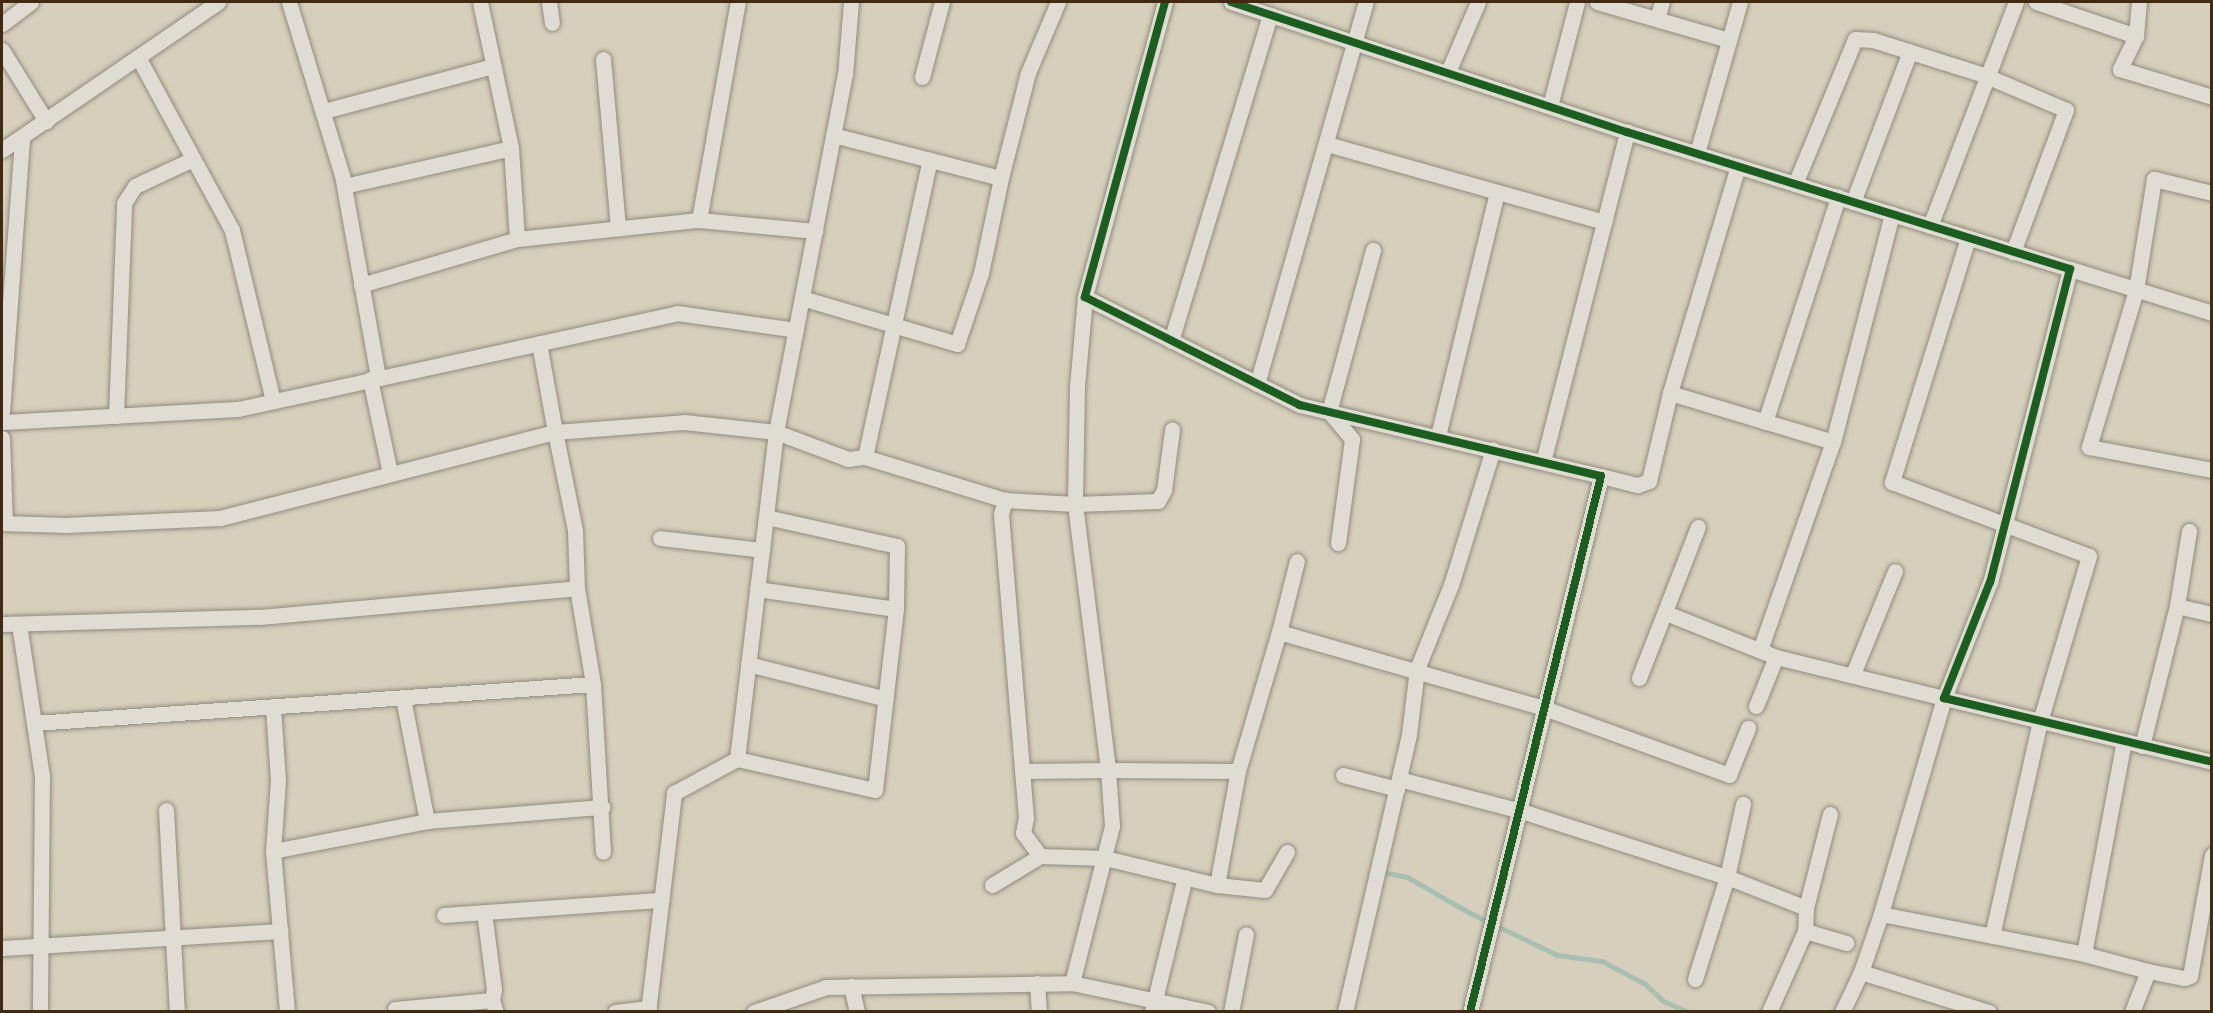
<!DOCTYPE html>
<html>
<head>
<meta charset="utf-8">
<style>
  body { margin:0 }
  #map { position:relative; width:2213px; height:1013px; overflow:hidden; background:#d6cfbc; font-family:Vollkorn,serif }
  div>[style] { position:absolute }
  .stream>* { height:5px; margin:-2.5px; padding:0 2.5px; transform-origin:2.5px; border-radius:2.5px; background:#a8bfb2 }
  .roads { filter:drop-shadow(0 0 2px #928b7d) drop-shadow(0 0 2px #928b7d) }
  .street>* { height:15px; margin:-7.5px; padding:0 7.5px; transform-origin:7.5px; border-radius:7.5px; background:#dfdcd3 }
  .cycleway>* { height:8px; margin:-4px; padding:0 4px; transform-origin:4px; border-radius:4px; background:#1b5e20 }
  span { translate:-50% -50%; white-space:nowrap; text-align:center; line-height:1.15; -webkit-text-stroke:4.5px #ebe3cd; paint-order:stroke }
  .frame { position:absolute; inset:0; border:3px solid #422a12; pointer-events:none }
</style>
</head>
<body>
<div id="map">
  <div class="stream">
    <i style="left:1387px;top:873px;width:20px;rotate:11deg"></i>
    <i style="left:1407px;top:877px;width:70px;rotate:29.8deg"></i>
    <i style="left:1468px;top:912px;width:99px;rotate:25.8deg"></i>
    <i style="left:1557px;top:955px;width:45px;rotate:7.6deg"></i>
    <i style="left:1602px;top:961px;width:49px;rotate:28.1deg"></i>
    <i style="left:1645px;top:984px;width:25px;rotate:43deg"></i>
    <i style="left:1663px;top:1001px;width:28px;rotate:23deg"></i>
  </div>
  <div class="roads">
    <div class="street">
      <i style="left:289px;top:2px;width:181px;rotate:73deg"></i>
      <i style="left:342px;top:175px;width:206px;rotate:79.9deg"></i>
      <i style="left:480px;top:2px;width:149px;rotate:78deg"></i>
      <i style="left:511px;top:148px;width:91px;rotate:86.2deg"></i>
      <i style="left:549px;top:2px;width:21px;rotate:82deg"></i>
      <i style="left:1165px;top:2px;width:306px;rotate:105.2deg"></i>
      <i style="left:1085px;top:297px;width:241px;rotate:26.7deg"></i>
      <i style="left:1300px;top:405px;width:309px;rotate:13.3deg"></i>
      <i style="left:1601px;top:476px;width:552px;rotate:103.73deg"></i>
      <i style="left:1231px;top:2px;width:417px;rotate:18.2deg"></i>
      <i style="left:1627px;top:132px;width:464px;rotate:17.2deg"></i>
      <i style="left:2070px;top:269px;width:323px;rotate:104.3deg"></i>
      <i style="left:1990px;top:582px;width:125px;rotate:111.6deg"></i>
      <i style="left:1944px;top:698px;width:276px;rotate:13.4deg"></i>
      <i style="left:1597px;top:2px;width:137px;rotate:16.1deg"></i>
      <i style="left:2036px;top:2px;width:106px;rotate:18.8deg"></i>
      <i style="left:2136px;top:36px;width:37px;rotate:116deg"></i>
      <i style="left:2120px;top:69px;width:96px;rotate:16.9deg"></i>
      <i style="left:1657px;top:19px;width:18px;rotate:-74deg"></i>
      <i style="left:2px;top:24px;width:36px;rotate:-37deg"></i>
      <i style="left:2136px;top:36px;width:34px;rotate:-85deg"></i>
      <i style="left:2px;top:50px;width:84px;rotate:58.2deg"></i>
      <i style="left:138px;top:57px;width:197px;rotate:61.5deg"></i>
      <i style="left:232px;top:230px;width:176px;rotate:76.5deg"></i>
      <i style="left:603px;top:59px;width:170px;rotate:84.9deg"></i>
      <i style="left:1448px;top:72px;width:76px;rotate:-66.8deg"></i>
      <i style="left:922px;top:77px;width:78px;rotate:-75.1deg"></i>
      <i style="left:1550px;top:106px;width:107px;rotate:-75.4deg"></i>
      <i style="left:324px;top:111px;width:175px;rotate:-14.9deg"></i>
      <i style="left:833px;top:135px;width:173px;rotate:14.4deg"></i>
      <i style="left:1001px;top:178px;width:108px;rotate:-75.6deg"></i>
      <i style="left:1028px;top:73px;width:77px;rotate:-67.1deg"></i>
      <i style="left:1327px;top:144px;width:288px;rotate:15.7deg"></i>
      <i style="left:2px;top:150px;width:262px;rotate:-34.4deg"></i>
      <i style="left:1697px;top:153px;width:157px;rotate:-74.1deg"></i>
      <i style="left:1738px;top:166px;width:237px;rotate:106.7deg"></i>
      <i style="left:1670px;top:393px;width:170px;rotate:16.7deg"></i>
      <i style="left:1833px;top:442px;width:236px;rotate:-75.5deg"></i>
      <i style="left:1795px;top:184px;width:157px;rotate:-67.5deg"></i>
      <i style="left:1855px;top:39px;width:18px;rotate:3deg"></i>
      <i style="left:1873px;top:40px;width:116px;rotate:17.5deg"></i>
      <i style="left:1984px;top:75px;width:89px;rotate:23.1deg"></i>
      <i style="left:2066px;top:110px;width:152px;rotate:110.5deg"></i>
      <i style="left:344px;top:186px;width:171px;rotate:-12.8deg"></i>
      <i style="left:2212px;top:193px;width:60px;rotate:-166.4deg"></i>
      <i style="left:2154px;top:179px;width:112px;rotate:99.2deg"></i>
      <i style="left:2136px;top:290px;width:164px;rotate:106.7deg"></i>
      <i style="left:2089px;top:447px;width:125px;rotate:10.6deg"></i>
      <i style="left:1853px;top:202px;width:161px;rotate:-69.3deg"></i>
      <i style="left:699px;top:220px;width:221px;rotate:-79.9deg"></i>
      <i style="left:1930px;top:226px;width:240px;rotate:-69deg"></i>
      <i style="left:1968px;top:238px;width:256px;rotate:107.3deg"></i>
      <i style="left:1892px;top:482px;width:210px;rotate:20.6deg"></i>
      <i style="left:2089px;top:556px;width:172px;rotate:106.5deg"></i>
      <i style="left:2040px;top:721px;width:220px;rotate:102.6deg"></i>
      <i style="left:2070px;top:269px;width:149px;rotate:17.2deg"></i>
      <i style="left:361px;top:285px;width:163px;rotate:-16.4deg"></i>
      <i style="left:517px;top:239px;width:183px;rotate:-6deg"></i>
      <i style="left:699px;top:220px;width:117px;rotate:5.4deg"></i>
      <i style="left:1085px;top:297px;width:89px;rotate:95.1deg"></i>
      <i style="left:1077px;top:386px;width:118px;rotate:91deg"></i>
      <i style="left:1075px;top:504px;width:268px;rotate:82.9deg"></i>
      <i style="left:1108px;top:770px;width:130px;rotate:0.4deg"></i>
      <i style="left:802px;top:298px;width:162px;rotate:16.5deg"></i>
      <i style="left:957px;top:344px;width:75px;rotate:-71.3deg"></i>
      <i style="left:981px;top:273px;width:97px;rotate:-78.1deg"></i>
      <i style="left:1171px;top:341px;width:341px;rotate:-73.1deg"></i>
      <i style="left:370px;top:379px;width:96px;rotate:78deg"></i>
      <i style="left:1257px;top:384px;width:397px;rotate:-74.1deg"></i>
      <i style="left:2px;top:412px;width:276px;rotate:-85.8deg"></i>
      <i style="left:116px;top:416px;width:213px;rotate:-87.8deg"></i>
      <i style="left:124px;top:203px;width:20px;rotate:-57deg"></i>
      <i style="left:135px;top:186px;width:64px;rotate:-25deg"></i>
      <i style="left:2px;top:422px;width:236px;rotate:-3.2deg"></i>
      <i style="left:238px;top:409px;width:449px;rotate:-12.3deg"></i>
      <i style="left:677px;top:313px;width:120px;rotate:8.1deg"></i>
      <i style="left:1765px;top:422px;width:237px;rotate:-72deg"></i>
      <i style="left:1438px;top:436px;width:251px;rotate:-76.4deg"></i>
      <i style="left:2px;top:438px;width:85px;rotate:88deg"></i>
      <i style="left:865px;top:457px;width:146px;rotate:17.1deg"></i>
      <i style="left:1543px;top:462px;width:341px;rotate:-75.7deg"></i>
      <i style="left:1601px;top:476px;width:38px;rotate:14deg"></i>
      <i style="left:1638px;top:485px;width:12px;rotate:-20deg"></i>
      <i style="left:1649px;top:481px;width:90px;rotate:-76.6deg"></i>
      <i style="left:2px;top:523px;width:64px;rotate:1.8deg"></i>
      <i style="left:66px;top:525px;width:154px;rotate:-2.6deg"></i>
      <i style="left:220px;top:518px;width:346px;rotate:-14.4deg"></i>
      <i style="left:555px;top:432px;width:90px;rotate:-100.2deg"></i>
      <i style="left:660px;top:538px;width:103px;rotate:6.7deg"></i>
      <i style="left:1338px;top:543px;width:105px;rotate:-82.3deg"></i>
      <i style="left:1352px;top:439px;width:35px;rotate:-130deg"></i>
      <i style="left:1329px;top:412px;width:168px;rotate:-74.8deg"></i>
      <i style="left:577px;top:588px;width:97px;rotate:80.5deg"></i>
      <i style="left:593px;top:684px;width:168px;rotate:86.6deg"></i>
      <i style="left:757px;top:589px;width:140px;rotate:8.2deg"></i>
      <i style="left:2177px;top:606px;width:36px;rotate:13deg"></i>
      <i style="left:1666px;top:613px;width:118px;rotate:21.8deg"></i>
      <i style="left:1776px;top:657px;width:173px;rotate:13.7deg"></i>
      <i style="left:1944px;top:698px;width:225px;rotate:106.3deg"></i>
      <i style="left:1881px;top:914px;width:207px;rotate:11.1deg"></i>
      <i style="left:2084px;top:954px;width:66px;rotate:14.9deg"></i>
      <i style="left:2148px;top:971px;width:44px;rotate:111.3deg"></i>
      <i style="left:2px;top:624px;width:258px;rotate:-1.6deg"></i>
      <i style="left:260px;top:617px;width:318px;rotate:-5.2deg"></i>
      <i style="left:577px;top:588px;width:58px;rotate:-92deg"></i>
      <i style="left:575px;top:530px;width:100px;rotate:-101.5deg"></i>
      <i style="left:555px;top:432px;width:129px;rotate:-4.4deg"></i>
      <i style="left:684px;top:422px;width:93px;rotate:6.2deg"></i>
      <i style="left:776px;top:432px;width:77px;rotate:20.6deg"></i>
      <i style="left:848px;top:459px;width:17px;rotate:-7deg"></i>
      <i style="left:865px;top:457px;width:304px;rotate:-77.7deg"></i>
      <i style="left:19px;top:624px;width:154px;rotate:81.4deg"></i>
      <i style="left:42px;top:776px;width:236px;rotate:90.5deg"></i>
      <i style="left:1279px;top:632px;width:73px;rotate:-75.8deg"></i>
      <i style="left:1760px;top:650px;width:220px;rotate:-70.7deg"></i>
      <i style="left:748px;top:664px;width:142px;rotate:14.2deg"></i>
      <i style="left:1853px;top:674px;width:111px;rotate:-67.8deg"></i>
      <i style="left:1639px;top:678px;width:162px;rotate:-68.7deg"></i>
      <i style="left:403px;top:698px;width:125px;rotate:79deg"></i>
      <i style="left:1756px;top:706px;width:53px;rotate:-67.8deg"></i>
      <i style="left:273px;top:707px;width:73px;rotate:86.1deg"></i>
      <i style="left:278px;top:780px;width:71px;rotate:94deg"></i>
      <i style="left:273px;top:851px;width:162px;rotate:85deg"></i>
      <i style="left:34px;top:723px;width:560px;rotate:-3.99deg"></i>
      <i style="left:2142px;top:746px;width:144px;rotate:-76deg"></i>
      <i style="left:2177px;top:606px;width:76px;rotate:-80.9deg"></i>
      <i style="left:737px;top:759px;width:141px;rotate:12.7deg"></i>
      <i style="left:875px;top:790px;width:182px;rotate:-83.4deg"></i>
      <i style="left:896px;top:609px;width:63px;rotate:-89.1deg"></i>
      <i style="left:897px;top:546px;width:134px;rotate:-167.5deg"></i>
      <i style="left:1022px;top:771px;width:86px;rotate:-0.7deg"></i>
      <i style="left:1108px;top:770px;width:56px;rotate:85.9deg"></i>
      <i style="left:1112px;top:826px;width:162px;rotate:104.3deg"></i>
      <i style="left:1343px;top:775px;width:56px;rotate:14.5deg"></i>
      <i style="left:1399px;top:779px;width:126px;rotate:14.7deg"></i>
      <i style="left:1521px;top:811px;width:216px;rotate:17.8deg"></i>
      <i style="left:1727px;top:877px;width:85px;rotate:21.4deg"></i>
      <i style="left:1806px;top:908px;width:23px;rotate:92deg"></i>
      <i style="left:1805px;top:931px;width:43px;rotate:16.3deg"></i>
      <i style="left:166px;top:810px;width:202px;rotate:86.9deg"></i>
      <i style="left:273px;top:851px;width:157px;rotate:-11deg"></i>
      <i style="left:427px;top:821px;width:176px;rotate:-4.6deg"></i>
      <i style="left:1287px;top:852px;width:44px;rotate:120.1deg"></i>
      <i style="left:1265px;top:890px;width:48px;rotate:-174.1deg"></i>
      <i style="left:1217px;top:885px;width:116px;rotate:-79.6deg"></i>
      <i style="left:1238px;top:771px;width:145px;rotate:-73.6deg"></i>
      <i style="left:1279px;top:632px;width:276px;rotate:16deg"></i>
      <i style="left:1544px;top:708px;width:197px;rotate:19.9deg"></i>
      <i style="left:1729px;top:775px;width:51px;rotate:-68deg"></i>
      <i style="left:1040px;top:856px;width:29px;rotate:-126deg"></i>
      <i style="left:1023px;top:833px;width:15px;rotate:-79deg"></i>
      <i style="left:1026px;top:818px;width:305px;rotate:-94.7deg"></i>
      <i style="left:1001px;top:514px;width:15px;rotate:-74deg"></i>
      <i style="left:1005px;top:500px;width:70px;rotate:3.3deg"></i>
      <i style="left:1075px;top:504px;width:83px;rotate:-2.1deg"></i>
      <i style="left:1158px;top:501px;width:13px;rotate:-61deg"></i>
      <i style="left:1164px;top:490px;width:61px;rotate:-82.4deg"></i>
      <i style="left:992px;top:885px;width:56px;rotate:-31.1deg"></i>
      <i style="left:1040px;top:856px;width:65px;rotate:1.8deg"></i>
      <i style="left:1105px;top:858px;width:115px;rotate:13.6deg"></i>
      <i style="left:1806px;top:908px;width:97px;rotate:-75.7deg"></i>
      <i style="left:484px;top:912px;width:78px;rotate:82.6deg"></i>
      <i style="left:494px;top:989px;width:11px;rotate:100deg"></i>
      <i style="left:492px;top:1000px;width:13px;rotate:72deg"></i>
      <i style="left:1881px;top:914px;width:61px;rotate:109deg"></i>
      <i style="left:1861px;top:972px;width:134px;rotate:17.4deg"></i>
      <i style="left:444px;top:915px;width:218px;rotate:-4deg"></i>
      <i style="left:2px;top:948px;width:279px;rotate:-3.5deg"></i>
      <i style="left:2084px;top:954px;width:217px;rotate:-79.4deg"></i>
      <i style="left:2148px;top:971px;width:37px;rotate:11deg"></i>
      <i style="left:2184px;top:978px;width:6px;rotate:-18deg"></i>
      <i style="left:2190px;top:976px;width:123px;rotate:-79.7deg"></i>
      <i style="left:1695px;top:979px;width:107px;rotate:-72.6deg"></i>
      <i style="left:1727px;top:877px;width:75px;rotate:-77.6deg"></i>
      <i style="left:1037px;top:983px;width:29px;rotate:86deg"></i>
      <i style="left:851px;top:986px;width:27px;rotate:77deg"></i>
      <i style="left:395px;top:1009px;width:97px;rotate:-5.3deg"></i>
      <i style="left:615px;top:1012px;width:34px;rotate:-7deg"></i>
      <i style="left:648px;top:1012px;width:221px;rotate:-83.2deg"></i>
      <i style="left:674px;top:793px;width:72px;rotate:-28.4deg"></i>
      <i style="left:737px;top:759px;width:329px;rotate:-83.2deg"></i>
      <i style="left:776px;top:432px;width:364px;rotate:-79.1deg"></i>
      <i style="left:845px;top:75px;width:73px;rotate:-85.3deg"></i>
      <i style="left:754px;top:1012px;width:76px;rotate:-19.1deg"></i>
      <i style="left:826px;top:987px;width:246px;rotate:-0.9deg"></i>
      <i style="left:1072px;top:983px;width:139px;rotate:12deg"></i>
      <i style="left:1152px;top:1012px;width:139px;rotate:-76.3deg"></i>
      <i style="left:1231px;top:1012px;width:79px;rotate:-79.1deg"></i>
      <i style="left:1345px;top:1012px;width:285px;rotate:-77deg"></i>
      <i style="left:1409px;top:734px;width:65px;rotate:-83deg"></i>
      <i style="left:1417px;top:669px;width:91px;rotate:-68deg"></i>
      <i style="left:1451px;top:585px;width:142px;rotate:-72.8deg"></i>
      <i style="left:1769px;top:1012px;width:89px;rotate:-66deg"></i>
      <i style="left:1842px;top:1012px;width:44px;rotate:-64.6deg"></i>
    </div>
  </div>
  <div class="cycleway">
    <i style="left:1165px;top:2px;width:306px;rotate:105.2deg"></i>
    <i style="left:1085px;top:297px;width:241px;rotate:26.7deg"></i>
    <i style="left:1300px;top:405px;width:309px;rotate:13.3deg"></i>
    <i style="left:1601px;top:476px;width:552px;rotate:103.73deg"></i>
    <i style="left:1231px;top:2px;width:417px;rotate:18.2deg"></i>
    <i style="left:1627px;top:132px;width:464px;rotate:17.2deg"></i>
    <i style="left:2070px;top:269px;width:323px;rotate:104.3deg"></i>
    <i style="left:1990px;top:582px;width:125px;rotate:111.6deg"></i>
    <i style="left:1944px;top:698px;width:276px;rotate:13.4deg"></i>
  </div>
  <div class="frame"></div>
</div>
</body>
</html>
